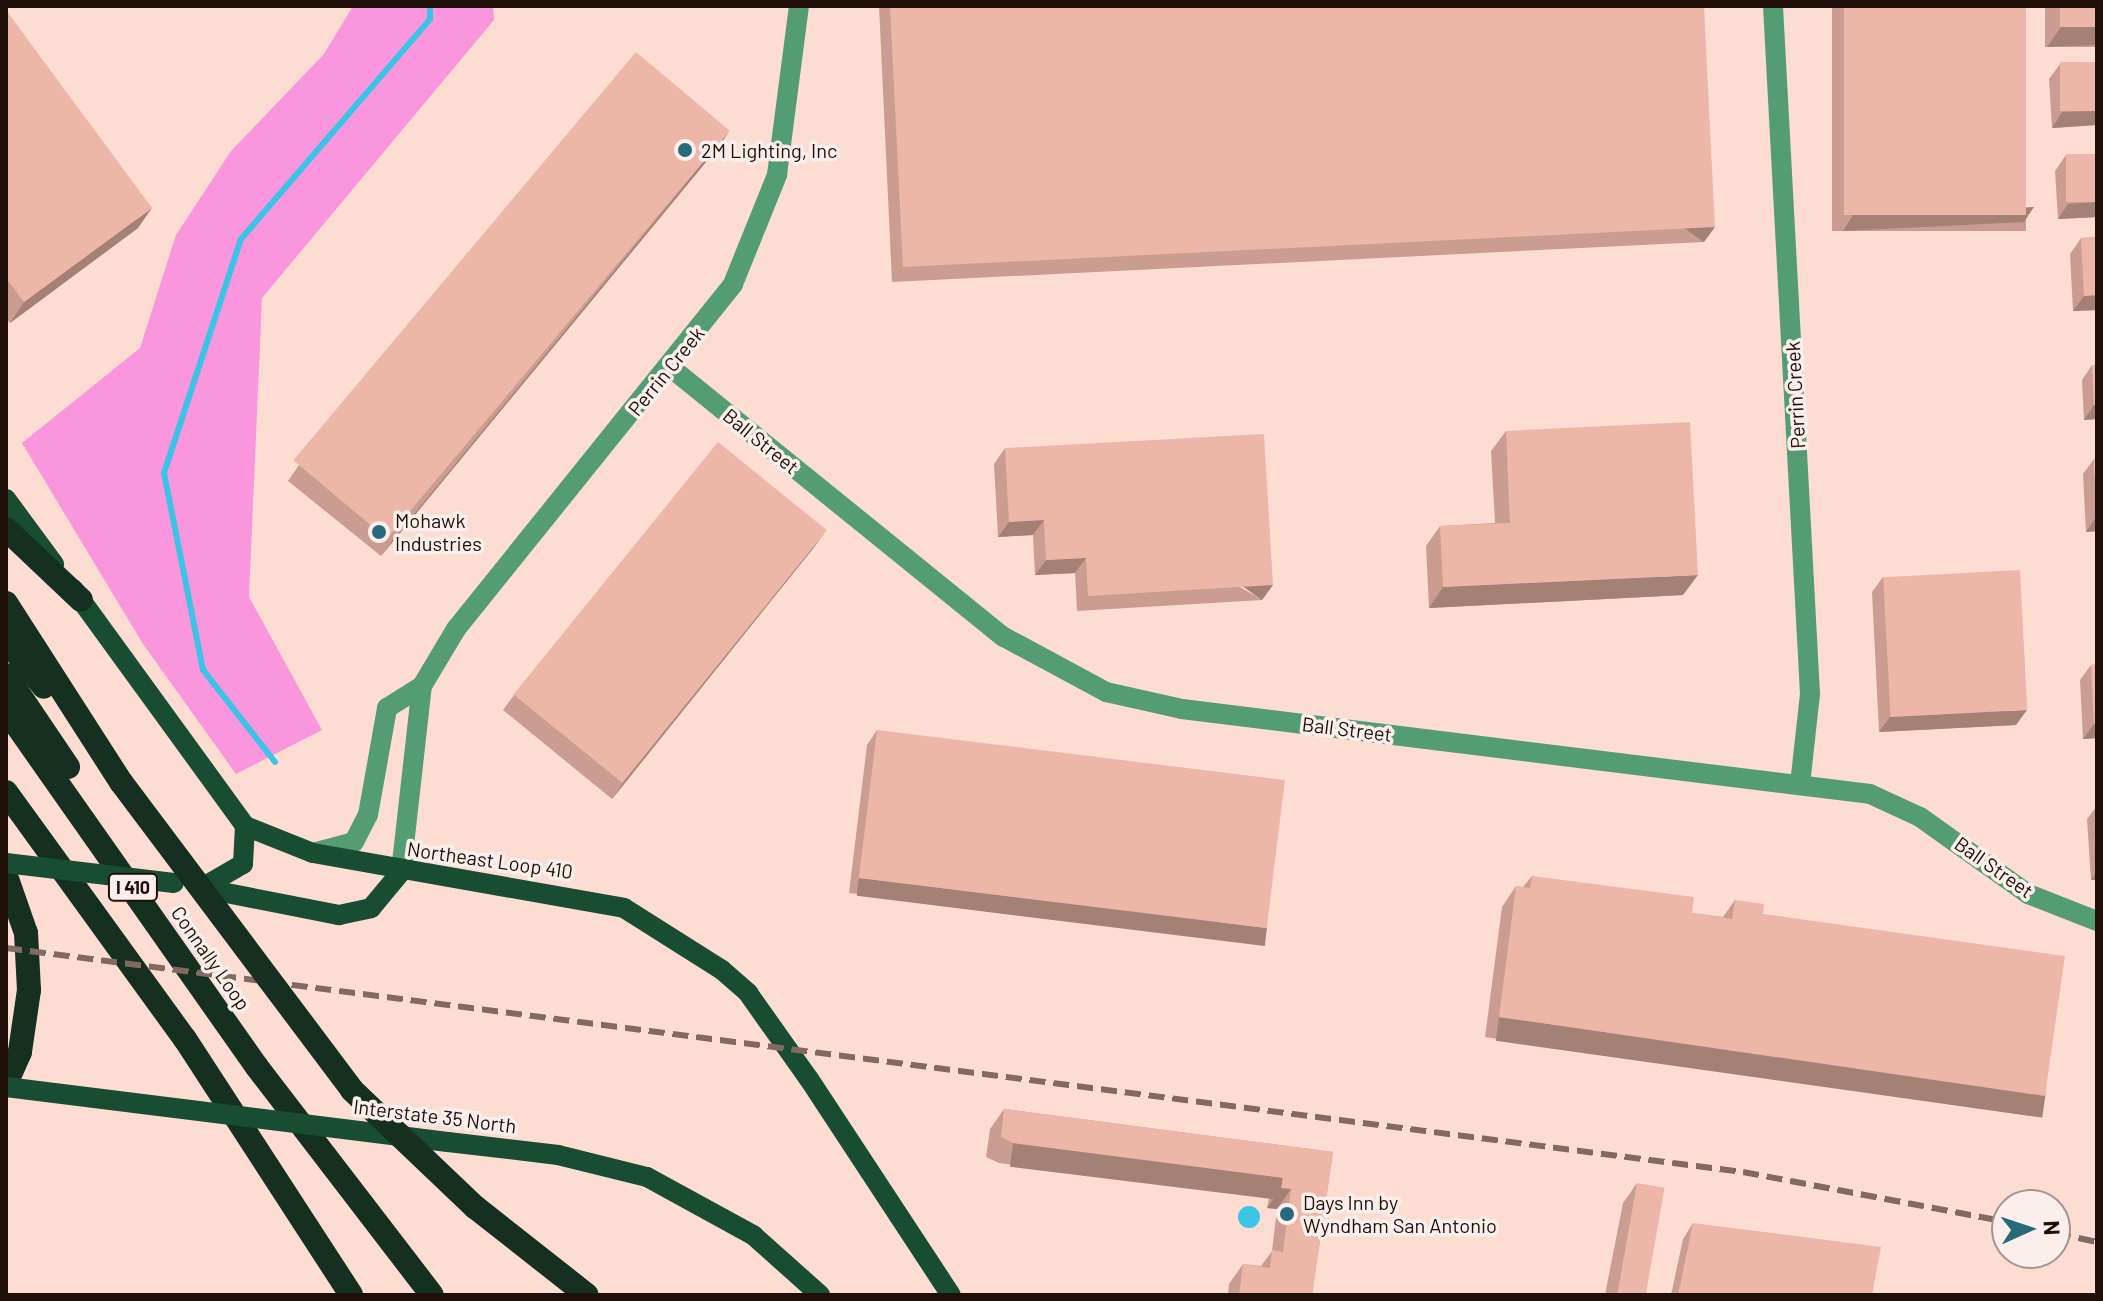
<!DOCTYPE html>
<html>
<head>
<meta charset="utf-8">
<style>
  body { margin:0 }
  #map { position:relative; width:2103px; height:1301px; overflow:hidden; background:#fddcd2; font-family:Barlow,sans-serif }
  div>[style] { position:absolute }
  .green>* { inset:0; background:#fa96de }
  .water>* { inset:0; background:#3bc4e6 }
  .round { border-radius:50% }
  .stream>* { height:6px; margin:-3px; padding:0 3px; transform-origin:3px; border-radius:3px; background:#3bc4e6 }
  .minor>* { height:20px; margin:-10px; padding:0 10px; transform-origin:10px; border-radius:10px; background:#539c74 }
  .major>* { height:20px; margin:-10px; padding:0 10px; transform-origin:10px; border-radius:10px; background:#184d33 }
  .highway>* { height:24px; margin:-12px; padding:0 12px; transform-origin:12px; border-radius:12px; background:#153021 }
  .rail>* { height:6px; margin-top:-3px; transform-origin:0; background:repeating-linear-gradient(90deg,#826961 0 16px,transparent 0 24px) }
  .major-bridge>* { height:20px; margin:-10px; padding:0 10px; transform-origin:10px; border-radius:10px; background:#184d33 }
  .highway-bridge>* { height:24px; margin:-12px; padding:0 12px; transform-origin:12px; border-radius:12px; background:#153021 }
  .wall>* { inset:0; background:#cb9d90; transform-origin:0 0 }
  .shaded-wall>* { inset:0; background:#a58075; transform-origin:0 0 }
  .building>* { inset:0; background:#ecb7a7; transform-origin:0 0 }
  .dots>* { width:22px; height:22px; translate:-50% -50%; box-sizing:border-box; border:4px solid #faefec; border-radius:50% }
  span { translate:-50% -50%; white-space:nowrap; text-align:center; line-height:1.15; -webkit-text-stroke:7px #faefec; paint-order:stroke }
  .shield-label span { padding:2px 6px; background:#faefec; border:2px solid; border-radius:6px; -webkit-text-stroke-width:0 }
  .shield-label { font-size:18px; color:#200e08; font-weight:700 }
  .poi-label { font-size:20px; color:#200e08 }
  .left { translate:0 -50%; text-align:left }
  .street-label { font-size:20px; color:#200e08 }
  .frame { position:absolute; inset:0; border:8px solid #200e08; pointer-events:none }
  .north { position:absolute; left:1991px; top:1189px; width:80px; height:80px; box-sizing:border-box; background:#faefec; border:2px solid #a39591; border-radius:50%; rotate:87deg; font-size:22px; font-weight:700; line-height:32px; text-align:center; color:#200e08 }
  .north::after { content:''; display:block; margin:auto; width:28px; height:36px; background:#266a7b; clip-path:polygon(50% 0,100% 100%,50% 72%,0 100%) }
</style>
</head>
<body>
<div id="map">
  <div class="green">
    <i style="clip-path:polygon(353px 6px,493px 6px,494px 20px,262px 298px,249px 597px,322px 730px,236px 774px,143px 644px,22px 443px,140px 348px,176px 235px,231px 151px,324px 54px)"></i>
  </div>
  <div class="water">
    <i class="round" style="left:1238px;top:1206px;width:22px;height:22px"></i>
  </div>
  <div class="stream">
    <i style="left:275px;top:762px;width:117px;rotate:-128deg"></i>
    <i style="left:203px;top:670px;width:201px;rotate:-101.2deg"></i>
    <i style="left:164px;top:473px;width:246px;rotate:-71.8deg"></i>
    <i style="left:241px;top:239px;width:290px;rotate:-49.3deg"></i>
    <i style="left:430px;top:19px;width:13px;rotate:-90deg"></i>
  </div>
  <div class="minor">
    <i style="left:1773px;top:6px;width:689px;rotate:86.92deg"></i>
    <i style="left:1810px;top:694px;width:91px;rotate:96.3deg"></i>
    <i style="left:670px;top:367px;width:429px;rotate:39deg"></i>
    <i style="left:1004px;top:637px;width:116px;rotate:28.3deg"></i>
    <i style="left:1106px;top:692px;width:78px;rotate:12.6deg"></i>
    <i style="left:1182px;top:709px;width:693px;rotate:7.04deg"></i>
    <i style="left:1870px;top:794px;width:55px;rotate:24.7deg"></i>
    <i style="left:1920px;top:817px;width:133px;rotate:35.5deg"></i>
    <i style="left:2028px;top:894px;width:74px;rotate:21.4deg"></i>
    <i style="left:313px;top:853px;width:42px;rotate:-15deg"></i>
    <i style="left:354px;top:842px;width:30px;rotate:-63deg"></i>
    <i style="left:368px;top:815px;width:109px;rotate:-79.9deg"></i>
    <i style="left:387px;top:708px;width:41px;rotate:-32.2deg"></i>
    <i style="left:401px;top:872px;width:187px;rotate:-83.6deg"></i>
    <i style="left:422px;top:686px;width:66px;rotate:-59.2deg"></i>
    <i style="left:456px;top:629px;width:442px;rotate:-51.2deg"></i>
    <i style="left:733px;top:284px;width:118px;rotate:-68deg"></i>
    <i style="left:777px;top:175px;width:170px;rotate:-82.6deg"></i>
  </div>
  <div class="major">
    <i style="left:6px;top:499px;width:81px;rotate:53.6deg"></i>
    <i style="left:73px;top:589px;width:293px;rotate:54deg"></i>
    <i style="left:245px;top:826px;width:73px;rotate:21.7deg"></i>
    <i style="left:313px;top:853px;width:316px;rotate:10deg"></i>
    <i style="left:624px;top:908px;width:116px;rotate:32.3deg"></i>
    <i style="left:722px;top:970px;width:35px;rotate:41deg"></i>
    <i style="left:748px;top:993px;width:105px;rotate:54.7deg"></i>
    <i style="left:809px;top:1079px;width:258px;rotate:56.7deg"></i>
    <i style="left:205px;top:886px;width:44px;rotate:-30.1deg"></i>
    <i style="left:243px;top:864px;width:38px;rotate:-87deg"></i>
    <i style="left:201px;top:888px;width:141px;rotate:11.1deg"></i>
    <i style="left:339px;top:915px;width:33px;rotate:-12deg"></i>
    <i style="left:371px;top:908px;width:47px;rotate:-50.2deg"></i>
    <i style="left:448px;top:1142px;width:111px;rotate:6.7deg"></i>
    <i style="left:558px;top:1155px;width:92px;rotate:13.9deg"></i>
    <i style="left:647px;top:1177px;width:121px;rotate:28.7deg"></i>
    <i style="left:753px;top:1235px;width:90px;rotate:41.8deg"></i>
  </div>
  <div class="highway">
    <i style="left:6px;top:529px;width:103px;rotate:43.4deg"></i>
    <i style="left:6px;top:603px;width:213px;rotate:57.3deg"></i>
    <i style="left:6px;top:640px;width:60px;rotate:51deg"></i>
    <i style="left:6px;top:675px;width:111px;rotate:56deg"></i>
    <i style="left:6px;top:710px;width:436px;rotate:54.9deg"></i>
    <i style="left:257px;top:1067px;width:287px;rotate:52.5deg"></i>
    <i style="left:6px;top:792px;width:305px;rotate:54.1deg"></i>
    <i style="left:185px;top:1039px;width:305px;rotate:57deg"></i>
    <i style="left:6px;top:876px;width:60px;rotate:70.7deg"></i>
    <i style="left:26px;top:933px;width:57px;rotate:87deg"></i>
    <i style="left:29px;top:990px;width:63px;rotate:98.3deg"></i>
    <i style="left:20px;top:1052px;width:34px;rotate:114deg"></i>
  </div>
  <div class="rail">
    <i style="left:6px;top:948px;width:1751px;rotate:7.35deg"></i>
    <i style="left:1743px;top:1172px;width:269px;rotate:10.7deg"></i>
    <i style="left:2055px;top:1233px;width:43px;rotate:12.1deg"></i>
  </div>
  <div class="major-bridge">
    <i style="left:6px;top:863px;width:169px;rotate:6.8deg"></i>
    <i style="left:6px;top:1087px;width:445px;rotate:7.1deg"></i>
  </div>
  <div class="highway-bridge">
    <i style="left:121px;top:782px;width:385px;rotate:53.1deg"></i>
    <i style="left:352px;top:1090px;width:170px;rotate:43.6deg"></i>
    <i style="left:475px;top:1207px;width:142px;rotate:38.2deg"></i>
  </div>
  <div class="wall">
    <i style="clip-path:polygon(879px 6px,1704px 6px,1704px 242px,892px 282px)"></i>
    <i style="left:1832px;top:6px;width:194px;height:225px"></i>
    <i style="left:2045px;top:6px;width:52px;height:41px"></i>
    <i style="clip-path:polygon(6px 10px,138px 228px,10px 323px,6px 318px)"></i>
    <i style="clip-path:polygon(2097px 62px,2097px 125px,2052px 128px,2049px 79px,2060px 64px)"></i>
    <i style="clip-path:polygon(720px 145px,381px 556px,288px 481px,299px 465px)"></i>
    <i style="clip-path:polygon(2097px 154px,2097px 217px,2058px 219px,2055px 171px,2066px 155px)"></i>
    <i style="clip-path:polygon(2097px 237px,2097px 310px,2073px 311px,2070px 254px,2081px 238px)"></i>
    <i style="clip-path:polygon(2092px 365px,2097px 419px,2084px 420px,2082px 380px)"></i>
    <i style="clip-path:polygon(1506px 431px,1683px 595px,1429px 608px,1426px 546px,1440px 526px,1495px 523px,1491px 451px)"></i>
    <i style="clip-path:polygon(1005px 448px,1262px 600px,1077px 611px,1075px 573px,1035px 575px,1033px 535px,998px 537px,994px 464px)"></i>
    <i style="clip-path:polygon(2094px 459px,2097px 531px,2086px 532px,2083px 474px)"></i>
    <i style="clip-path:polygon(815px 546px,612px 799px,503px 710px,514px 695px)"></i>
    <i style="clip-path:polygon(1883px 577px,2016px 725px,1879px 732px,1872px 592px)"></i>
    <i style="clip-path:polygon(2097px 664px,2097px 738px,2083px 739px,2080px 680px,2091px 665px)"></i>
    <i style="clip-path:polygon(877px 730px,1256px 943px,849px 893px,867px 745px)"></i>
    <i style="clip-path:polygon(2097px 806px,2097px 880px,2091px 880px,2087px 819px)"></i>
    <i style="clip-path:polygon(1532px 876px,1692px 913px,1723px 917px,1735px 900px,1763px 914px,2045px 1096px,2031px 1116px,1485px 1037px,1502px 907px,1516px 886px,1523px 887px)"></i>
    <i style="clip-path:polygon(1004px 1109px,1333px 1152px,1312px 1295px,1228px 1295px,1229px 1284px,1243px 1264px,1261px 1266px,1272px 1251px,1277px 1209px,1267px 1208px,1269px 1198px,999px 1163px,986px 1157px,990px 1129px)"></i>
    <i style="clip-path:polygon(1637px 1183px,1644px 1295px,1605px 1295px,1623px 1203px)"></i>
    <i style="clip-path:polygon(1693px 1223px,1872px 1295px,1671px 1295px,1683px 1239px)"></i>
  </div>
  <div class="shaded-wall">
    <i style="clip-path:polygon(2097px 26px,2097px 45px,2047px 47px,2061px 27px)"></i>
    <i style="clip-path:polygon(2097px 111px,2097px 125px,2052px 128px,2062px 112px)"></i>
    <i style="clip-path:polygon(730px 130px,720px 145px,381px 556px,392px 541px)"></i>
    <i style="clip-path:polygon(2097px 202px,2097px 217px,2058px 219px,2068px 204px)"></i>
    <i style="clip-path:polygon(2034px 207px,2024px 222px,1843px 231px,1853px 215px)"></i>
    <i style="clip-path:polygon(152px 208px,138px 228px,10px 323px,24px 302px)"></i>
    <i style="left:1715px;top:227px;width:19px;height:813px;rotate:126deg"></i>
    <i style="clip-path:polygon(2097px 295px,2097px 310px,2073px 311px,2084px 296px)"></i>
    <i style="clip-path:polygon(2094px 405px,2097px 405px,2097px 419px,2084px 420px)"></i>
    <i style="clip-path:polygon(2097px 516px,2097px 531px,2086px 532px)"></i>
    <i style="clip-path:polygon(1044px 520px,1033px 535px,998px 537px,1009px 522px)"></i>
    <i style="clip-path:polygon(826px 531px,815px 546px,612px 799px,623px 783px)"></i>
    <i style="clip-path:polygon(1086px 558px,1075px 573px,1035px 575px,1046px 560px)"></i>
    <i style="clip-path:polygon(1698px 575px,1683px 595px,1429px 608px,1443px 587px)"></i>
    <i style="left:1273px;top:585px;width:19px;height:185px;rotate:126deg"></i>
    <i style="clip-path:polygon(2027px 710px,2016px 725px,1879px 732px,1890px 717px)"></i>
    <i style="clip-path:polygon(2094px 724px,2097px 724px,2097px 738px,2083px 739px)"></i>
    <i style="clip-path:polygon(2097px 871px,2097px 880px,2091px 880px)"></i>
    <i style="left:859px;top:878px;width:411px;height:18px;rotate:7deg"></i>
    <i style="left:1499px;top:1017px;width:552px;height:24px;rotate:8deg"></i>
    <i style="left:1013px;top:1143px;width:272px;height:24px;rotate:7deg"></i>
    <i style="clip-path:polygon(1281px 1188px,1291px 1189px,1277px 1209px,1267px 1208px)"></i>
  </div>
  <div class="building">
    <i style="clip-path:polygon(890px 6px,1704px 6px,1715px 227px,903px 267px)"></i>
    <i style="left:1844px;top:6px;width:182px;height:209px"></i>
    <i style="left:2060px;top:6px;width:37px;height:21px"></i>
    <i style="clip-path:polygon(6px 10px,152px 208px,24px 302px,6px 278px)"></i>
    <i style="left:636px;top:52px;width:122px;height:533px;rotate:40deg"></i>
    <i style="left:2097px;top:62px;width:49px;height:37px;rotate:90deg"></i>
    <i style="left:2097px;top:154px;width:48px;height:31px;rotate:90deg"></i>
    <i style="clip-path:polygon(2097px 237px,2097px 295px,2084px 296px,2081px 238px)"></i>
    <i style="clip-path:polygon(2092px 365px,2097px 365px,2097px 405px,2094px 405px)"></i>
    <i style="clip-path:polygon(1690px 422px,1698px 575px,1443px 587px,1440px 526px,1510px 523px,1506px 431px)"></i>
    <i style="clip-path:polygon(1264px 434px,1273px 585px,1088px 596px,1086px 558px,1046px 560px,1044px 520px,1009px 522px,1005px 448px)"></i>
    <i style="left:718px;top:442px;width:140px;height:325px;rotate:39deg"></i>
    <i style="clip-path:polygon(2097px 458px,2097px 516px,2094px 459px)"></i>
    <i style="left:2020px;top:570px;width:140px;height:137px;rotate:87deg"></i>
    <i style="clip-path:polygon(2097px 664px,2097px 724px,2094px 724px,2091px 665px)"></i>
    <i style="left:877px;top:730px;width:411px;height:149px;rotate:7deg"></i>
    <i style="clip-path:polygon(1532px 876px,1694px 897px,1692px 913px,1732px 919px,1735px 900px,1764px 904px,1763px 914px,2065px 956px,2045px 1096px,1499px 1017px,1516px 886px,1530px 888px)"></i>
    <i style="clip-path:polygon(1004px 1109px,1333px 1152px,1312px 1295px,1239px 1295px,1243px 1264px,1270px 1268px,1272px 1250px,1283px 1252px,1291px 1189px,1281px 1188px,1283px 1178px,1013px 1143px,1001px 1137px)"></i>
    <i style="left:1637px;top:1183px;width:28px;height:114px;rotate:10deg"></i>
    <i style="clip-path:polygon(1693px 1223px,1881px 1247px,1872px 1295px,1678px 1295px)"></i>
  </div>
  <div class="dots">
    <i style="left:685px;top:150px;background:#266a7b"></i>
    <i style="left:379px;top:532px;background:#266a7b"></i>
    <i style="left:1287px;top:1214px;background:#266a7b"></i>
  </div>
  <div class="shield-label">
    <span style="left:133px;top:887px">I 410</span>
  </div>
  <div class="poi-label">
    <span class="left" style="left:701px;top:150px">2M Lighting, Inc</span>
    <span class="left" style="left:395px;top:532px">Mohawk<br>Industries</span>
    <span class="left" style="left:1303px;top:1214px">Days Inn by<br>Wyndham San Antonio</span>
  </div>
  <div class="street-label">
    <span style="left:666px;top:371px;rotate:-51deg">Perrin Creek</span>
    <span style="left:1795px;top:395px;rotate:-93deg">Perrin Creek</span>
    <span style="left:761px;top:441px;rotate:39deg">Ball Street</span>
    <span style="left:1347px;top:729px;rotate:7deg">Ball Street</span>
    <span style="left:490px;top:860px;rotate:8deg">Northeast Loop 410</span>
    <span style="left:1994px;top:867px;rotate:35deg">Ball Street</span>
    <span style="left:211px;top:958px;rotate:55deg">Connally Loop</span>
    <span style="left:435px;top:1116px;rotate:7deg">Interstate 35 North</span>
  </div>
  <div class="frame"></div>
  <div class="north">N</div>
</div>
</body>
</html>
